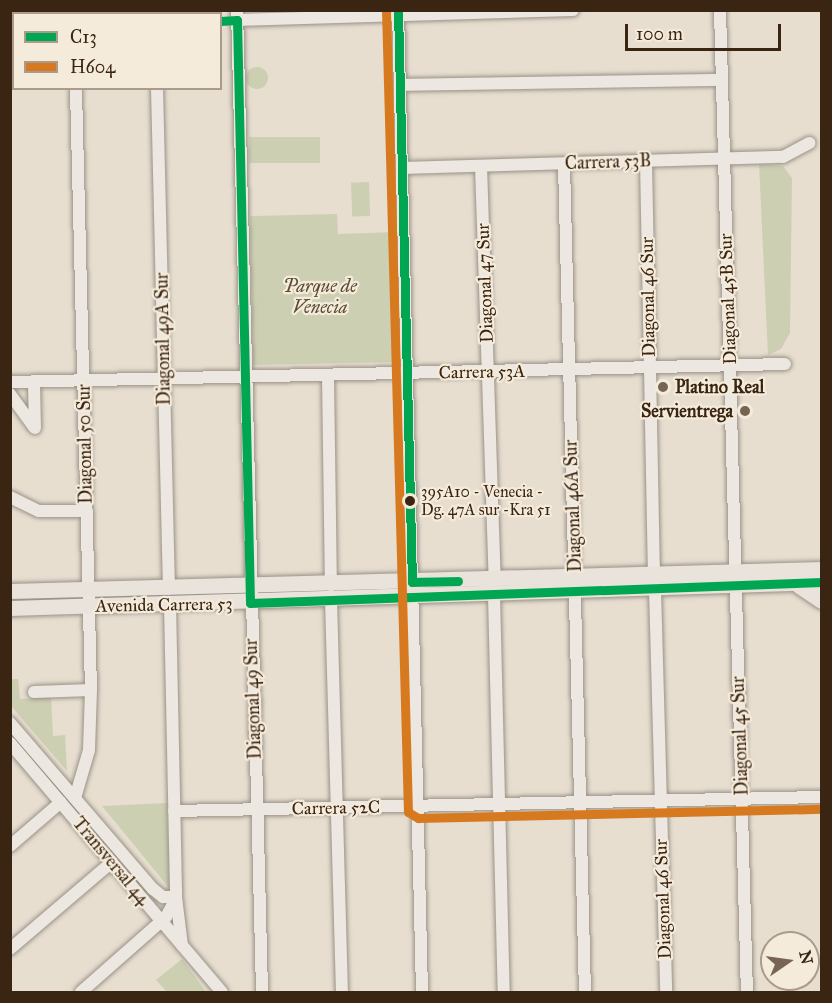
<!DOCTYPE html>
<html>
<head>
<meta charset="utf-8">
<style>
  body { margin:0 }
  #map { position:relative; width:832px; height:1003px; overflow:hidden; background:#e7ded0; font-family:"IM FELL Great Primer",serif }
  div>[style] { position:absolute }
  .green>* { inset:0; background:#cccfb2; transform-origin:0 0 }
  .round { border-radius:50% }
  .roads { filter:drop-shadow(0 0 2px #9a9287) drop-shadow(0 0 2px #9a9287) }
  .minor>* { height:12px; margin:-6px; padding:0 6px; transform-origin:6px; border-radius:6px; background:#ece7e0 }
  .major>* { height:15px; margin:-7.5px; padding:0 7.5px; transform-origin:7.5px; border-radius:7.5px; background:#e9e3db }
  .highway>* { height:18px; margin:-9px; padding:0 9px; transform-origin:9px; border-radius:9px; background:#e9e3db }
  .bus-1>* { height:9px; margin:-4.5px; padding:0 4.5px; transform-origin:4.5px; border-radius:4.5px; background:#00a651 }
  .bus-2>* { height:9px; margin:-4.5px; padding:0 4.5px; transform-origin:4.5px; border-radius:4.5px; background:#d7791e }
  .dots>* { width:16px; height:16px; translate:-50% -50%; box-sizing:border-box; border:3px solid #f5ebdb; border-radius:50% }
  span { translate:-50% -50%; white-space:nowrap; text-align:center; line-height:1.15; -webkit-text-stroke:4.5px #f5ebdb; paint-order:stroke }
  .bus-label { font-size:16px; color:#3a2412 }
  .left { translate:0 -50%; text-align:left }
  .street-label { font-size:18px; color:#3a2412 }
  .park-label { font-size:18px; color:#594c34; font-style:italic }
  .poi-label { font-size:18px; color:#3a2412; font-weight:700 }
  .right { translate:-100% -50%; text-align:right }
  .frame { position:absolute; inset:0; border:12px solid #3a2412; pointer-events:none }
  .legend { position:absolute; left:12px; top:12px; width:210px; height:78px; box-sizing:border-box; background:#f5ebdb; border:2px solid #aa9b8b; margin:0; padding:8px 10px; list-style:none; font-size:18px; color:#3a2412 }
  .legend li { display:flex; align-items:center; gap:12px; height:30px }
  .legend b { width:30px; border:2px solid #aa9b8b }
  .north { position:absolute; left:760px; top:931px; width:60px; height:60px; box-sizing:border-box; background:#f5ebdb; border:2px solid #aa9b8b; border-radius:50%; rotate:77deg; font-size:16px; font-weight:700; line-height:24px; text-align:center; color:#3a2412 }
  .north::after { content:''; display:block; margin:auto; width:21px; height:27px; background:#776554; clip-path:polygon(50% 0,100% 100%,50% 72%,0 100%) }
  .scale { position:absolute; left:625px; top:24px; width:156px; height:27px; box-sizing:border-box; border:3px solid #3a2412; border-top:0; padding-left:8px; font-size:18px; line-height:21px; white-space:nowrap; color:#3a2412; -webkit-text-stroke:4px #f5ebdb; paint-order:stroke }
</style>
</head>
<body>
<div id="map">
  <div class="green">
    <i class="round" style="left:246px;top:67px;width:22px;height:22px"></i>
    <i style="left:249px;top:137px;width:71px;height:26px"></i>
    <i style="clip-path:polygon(759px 164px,783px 166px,792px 178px,790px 333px,781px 349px,768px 355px)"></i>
    <i style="left:369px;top:182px;width:34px;height:18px;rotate:88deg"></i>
    <i style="clip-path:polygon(337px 214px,338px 234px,397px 232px,401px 362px,253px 365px,250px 216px)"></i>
    <i style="clip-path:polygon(10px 679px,18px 679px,20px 699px,51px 697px,53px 736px,65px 735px,67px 771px,11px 706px)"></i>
    <i style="clip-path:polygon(167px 803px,170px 889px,102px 806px)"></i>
    <i style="clip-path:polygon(182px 959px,206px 992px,167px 992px,156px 980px)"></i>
  </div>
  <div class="roads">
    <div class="minor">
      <i style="left:75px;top:10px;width:4px;rotate:90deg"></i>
      <i style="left:237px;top:10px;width:982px;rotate:88.54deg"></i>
      <i style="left:398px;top:10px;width:982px;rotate:88.6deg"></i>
      <i style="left:720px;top:10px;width:982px;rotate:88.43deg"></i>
      <i style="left:237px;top:20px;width:336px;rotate:-1.7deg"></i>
      <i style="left:10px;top:27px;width:4px;rotate:-14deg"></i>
      <i style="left:400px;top:85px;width:322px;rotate:-0.9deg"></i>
      <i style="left:157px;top:88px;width:501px;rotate:88.63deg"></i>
      <i style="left:646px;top:161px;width:415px;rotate:88.9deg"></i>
      <i style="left:564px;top:164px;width:828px;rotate:88.55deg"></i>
      <i style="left:481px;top:166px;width:414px;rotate:88.1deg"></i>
      <i style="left:402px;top:168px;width:381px;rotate:-1.7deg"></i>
      <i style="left:783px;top:157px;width:30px;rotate:-28deg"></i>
      <i style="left:328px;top:376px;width:209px;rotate:89.2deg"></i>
      <i style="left:10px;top:382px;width:775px;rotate:-1.33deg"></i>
      <i style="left:34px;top:382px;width:46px;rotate:88.8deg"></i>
      <i style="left:10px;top:394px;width:41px;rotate:54deg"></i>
      <i style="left:10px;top:497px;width:32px;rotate:26deg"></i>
      <i style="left:39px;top:511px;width:48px"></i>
      <i style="left:655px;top:590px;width:402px;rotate:88.4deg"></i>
      <i style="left:494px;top:595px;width:397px;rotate:88.6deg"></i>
      <i style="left:331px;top:600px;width:392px;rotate:88.4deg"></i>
      <i style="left:170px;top:604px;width:293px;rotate:88.8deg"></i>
      <i style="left:176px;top:897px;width:49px;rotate:83deg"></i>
      <i style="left:34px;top:692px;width:57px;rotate:-2deg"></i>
      <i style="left:10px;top:723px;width:219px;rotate:49.3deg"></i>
      <i style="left:153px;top:889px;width:13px;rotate:39deg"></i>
      <i style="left:163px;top:897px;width:13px"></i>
      <i style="left:10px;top:743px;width:327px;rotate:49.6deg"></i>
      <i style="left:75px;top:798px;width:50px;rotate:-73.7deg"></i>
      <i style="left:89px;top:750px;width:60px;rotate:-88.1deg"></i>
      <i style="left:91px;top:690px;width:602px;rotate:-91.43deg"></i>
      <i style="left:174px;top:811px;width:648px;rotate:-1.24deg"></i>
      <i style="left:10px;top:846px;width:67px;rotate:-40.8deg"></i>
      <i style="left:10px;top:949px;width:134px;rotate:-40.5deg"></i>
      <i style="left:81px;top:992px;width:113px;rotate:-41.4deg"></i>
      <i style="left:166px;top:917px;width:21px;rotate:-62deg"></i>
    </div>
    <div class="major">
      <i style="left:10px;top:591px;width:812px;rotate:-1.55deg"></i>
      <i style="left:10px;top:608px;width:812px;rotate:-1.83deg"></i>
    </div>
    <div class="highway">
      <i style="left:800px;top:585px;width:27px;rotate:34deg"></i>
    </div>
  </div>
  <div class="bus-1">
    <i style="left:398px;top:10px;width:572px;rotate:88.6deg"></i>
    <i style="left:412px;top:582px;width:46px;rotate:-1.2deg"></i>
    <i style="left:220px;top:21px;width:17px;rotate:-3deg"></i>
    <i style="left:237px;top:20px;width:583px;rotate:88.72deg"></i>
    <i style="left:250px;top:603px;width:572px;rotate:-2.1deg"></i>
  </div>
  <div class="bus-2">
    <i style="left:386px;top:10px;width:802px;rotate:88.43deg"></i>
    <i style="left:408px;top:812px;width:12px;rotate:31deg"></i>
    <i style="left:418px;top:818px;width:404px;rotate:-1.3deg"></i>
  </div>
  <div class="dots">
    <i style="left:663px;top:387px;background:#776554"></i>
    <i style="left:745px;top:411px;background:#776554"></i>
    <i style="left:410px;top:501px;background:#3a2412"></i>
  </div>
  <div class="bus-label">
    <span class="left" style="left:421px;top:501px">395A10 - Venecia -<br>Dg. 47A sur -Kra 51</span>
  </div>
  <div class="street-label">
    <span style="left:608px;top:162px;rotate:-2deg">Carrera 53B</span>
    <span style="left:485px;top:283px;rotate:-92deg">Diagonal 47 Sur</span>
    <span style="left:648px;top:297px;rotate:-91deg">Diagonal 46 Sur</span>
    <span style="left:728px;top:299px;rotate:-92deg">Diagonal 45B Sur</span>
    <span style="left:163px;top:339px;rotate:-91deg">Diagonal 49A Sur</span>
    <span style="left:482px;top:372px;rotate:-1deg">Carrera 53A</span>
    <span style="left:85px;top:444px;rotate:-91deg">Diagonal 50 Sur</span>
    <span style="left:573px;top:506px;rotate:-92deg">Diagonal 46A Sur</span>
    <span style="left:164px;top:605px;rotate:-1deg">Avenida Carrera 53</span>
    <span style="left:253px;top:699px;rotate:-92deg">Diagonal 49 Sur</span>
    <span style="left:740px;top:736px;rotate:-92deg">Diagonal 45 Sur</span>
    <span style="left:336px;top:808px;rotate:-1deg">Carrera 52C</span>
    <span style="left:111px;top:861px;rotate:50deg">Transversal 44</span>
    <span style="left:663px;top:899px;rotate:-92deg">Diagonal 46 Sur</span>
  </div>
  <div class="park-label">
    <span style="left:320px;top:297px">Parque de<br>Venecia</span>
  </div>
  <div class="poi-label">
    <span class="left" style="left:675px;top:387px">Platino Real</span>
    <span class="right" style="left:733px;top:411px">Servientrega</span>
  </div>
  <div class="frame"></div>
  <ul class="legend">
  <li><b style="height:8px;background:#00a651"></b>C13</li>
  <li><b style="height:8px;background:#d7791e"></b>H604</li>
  </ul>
  <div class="north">N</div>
  <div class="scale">100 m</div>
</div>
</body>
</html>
